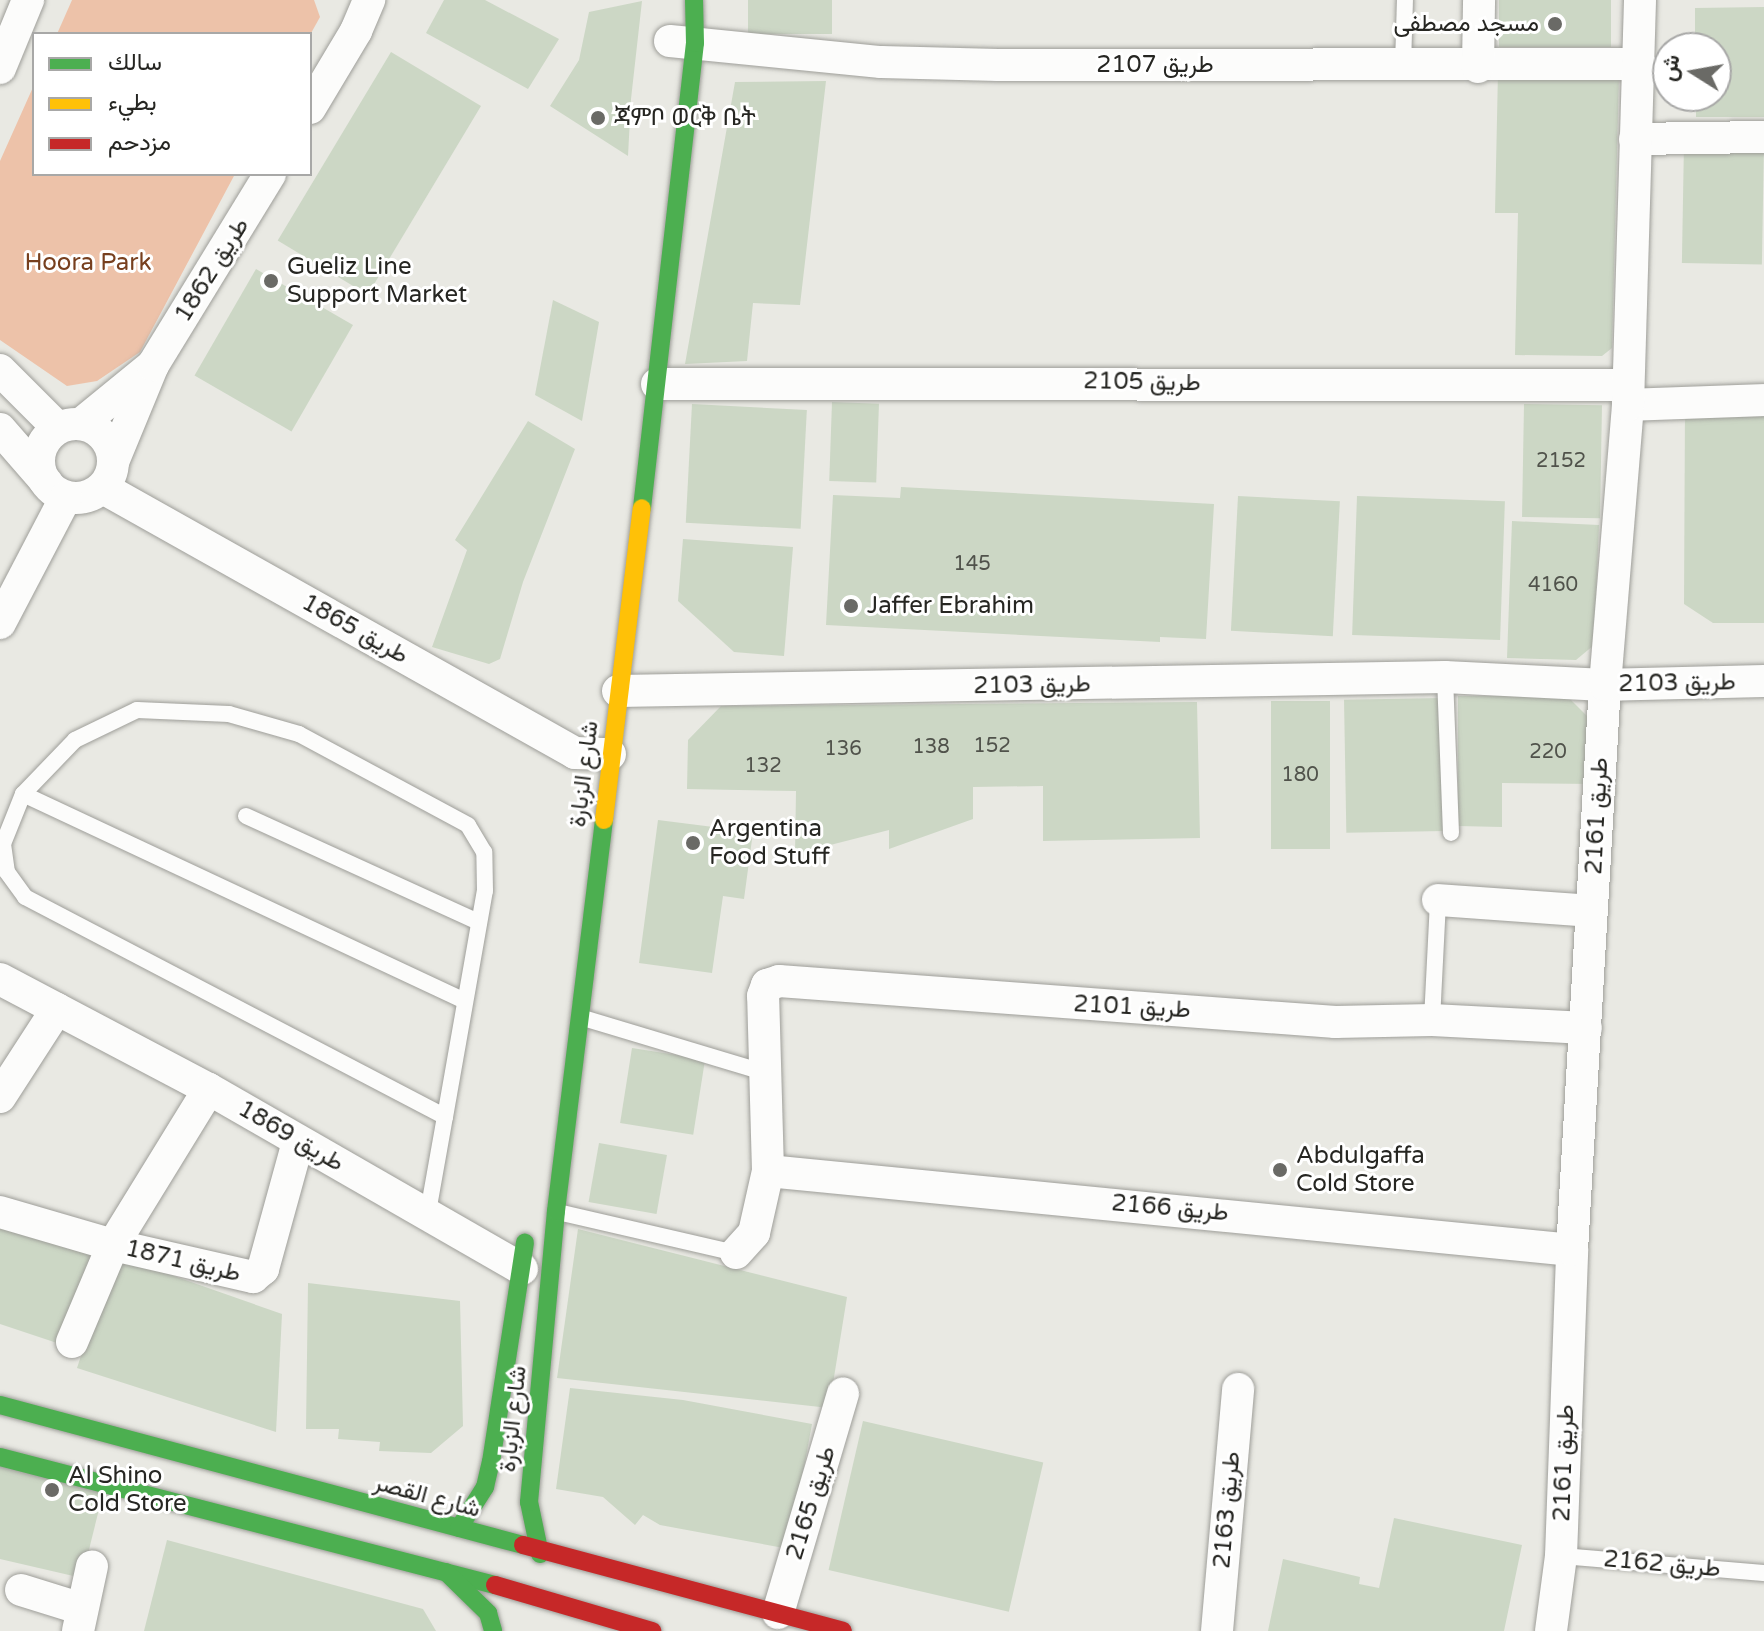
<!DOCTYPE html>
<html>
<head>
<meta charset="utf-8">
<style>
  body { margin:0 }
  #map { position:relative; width:1764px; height:1631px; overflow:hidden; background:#e9e9e3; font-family:"Varela Round",Vazirmatn,"Noto Sans Ethiopic",sans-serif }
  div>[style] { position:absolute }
  .green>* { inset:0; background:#edc2a9 }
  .building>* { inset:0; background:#ccd7c5; transform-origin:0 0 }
  .roads { filter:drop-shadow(0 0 2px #9e9e99) drop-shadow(0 0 2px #9e9e99) }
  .lane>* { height:16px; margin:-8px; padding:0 8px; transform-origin:8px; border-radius:8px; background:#fcfcfb }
  .street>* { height:32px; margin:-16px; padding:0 16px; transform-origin:16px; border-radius:16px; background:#fcfcfb }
  .street>.ring { margin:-16px; padding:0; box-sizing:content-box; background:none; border:32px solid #fcfcfb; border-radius:50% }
  .fast>* { height:18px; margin:-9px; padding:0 9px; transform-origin:9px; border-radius:9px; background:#4caf50 }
  .slow>* { height:18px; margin:-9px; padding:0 9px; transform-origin:9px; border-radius:9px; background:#ffc107 }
  .jam>* { height:18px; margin:-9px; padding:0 9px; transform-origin:9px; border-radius:9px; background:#c62828 }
  .dots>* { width:22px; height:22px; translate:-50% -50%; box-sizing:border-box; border:4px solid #fff; border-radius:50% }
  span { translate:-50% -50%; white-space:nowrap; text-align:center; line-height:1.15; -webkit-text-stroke:6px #fff; paint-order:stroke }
  .number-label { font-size:20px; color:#50524b }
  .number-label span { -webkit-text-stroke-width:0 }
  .poi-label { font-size:24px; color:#262622 }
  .right { translate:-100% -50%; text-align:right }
  .left { translate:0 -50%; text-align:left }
  .street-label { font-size:24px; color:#262622 }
  .park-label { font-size:24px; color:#773f1e }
  .legend { position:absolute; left:32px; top:32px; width:280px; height:144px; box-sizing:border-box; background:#fff; border:2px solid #a8a8a7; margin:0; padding:10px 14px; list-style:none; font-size:24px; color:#262622 }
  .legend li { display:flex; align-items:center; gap:16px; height:40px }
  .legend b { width:40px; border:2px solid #a8a8a7 }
  .north { position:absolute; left:1652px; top:32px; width:80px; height:80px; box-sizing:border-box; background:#fff; border:2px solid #a8a8a7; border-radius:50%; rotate:281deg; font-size:22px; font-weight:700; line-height:32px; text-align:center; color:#262622 }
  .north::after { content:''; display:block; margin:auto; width:28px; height:36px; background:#6a6a66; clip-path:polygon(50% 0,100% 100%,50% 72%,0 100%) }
</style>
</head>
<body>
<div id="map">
  <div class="green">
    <i style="clip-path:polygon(72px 0,314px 0,320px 17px,310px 35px,57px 34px)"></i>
    <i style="clip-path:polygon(34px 85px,34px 174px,235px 174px,140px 352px,97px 381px,67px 386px,0 340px,0 161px)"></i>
  </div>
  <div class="building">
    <i style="clip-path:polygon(444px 0,485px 0,559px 39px,528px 89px,426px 33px)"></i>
    <i style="left:748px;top:0;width:84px;height:34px"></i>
    <i style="left:1499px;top:0;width:112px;height:47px"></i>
    <i style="clip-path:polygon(642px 1px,631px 99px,628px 156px,550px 106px,579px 60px,589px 12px)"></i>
    <i style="clip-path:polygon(1764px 7px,1764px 117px,1696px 117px,1696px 96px,1716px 96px,1716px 48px,1695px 48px,1695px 8px)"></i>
    <i style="left:391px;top:52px;width:105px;height:220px;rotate:31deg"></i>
    <i style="clip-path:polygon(1498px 71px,1619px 74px,1612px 348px,1602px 356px,1515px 355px,1518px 213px,1495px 213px)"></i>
    <i style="clip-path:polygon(826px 81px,800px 305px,753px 303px,747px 361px,685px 364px,735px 82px)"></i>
    <i style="left:1684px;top:142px;width:80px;height:121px;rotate:1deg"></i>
    <i style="left:256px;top:269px;width:112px;height:123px;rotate:30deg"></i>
    <i style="clip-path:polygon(553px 300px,599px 322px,582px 421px,535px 395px)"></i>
    <i style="left:832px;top:402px;width:47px;height:79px;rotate:2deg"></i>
    <i style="left:692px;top:404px;width:115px;height:119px;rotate:3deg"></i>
    <i style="left:1524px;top:404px;width:78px;height:113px;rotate:1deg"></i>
    <i style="clip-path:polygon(1685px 407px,1764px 408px,1764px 623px,1713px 623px,1684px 604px)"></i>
    <i style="clip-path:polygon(528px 421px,575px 449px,523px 582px,500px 659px,489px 664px,432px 647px,467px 550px,455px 540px)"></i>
    <i style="clip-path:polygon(901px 487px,1214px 504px,1206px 639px,1160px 637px,1160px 642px,826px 625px,833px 495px,900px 498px)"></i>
    <i style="left:1238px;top:496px;width:102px;height:135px;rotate:3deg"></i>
    <i style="left:1357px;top:496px;width:148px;height:139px;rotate:2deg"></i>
    <i style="clip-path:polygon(1512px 521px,1599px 525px,1594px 645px,1576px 660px,1507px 658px)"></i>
    <i style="clip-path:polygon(683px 539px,793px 547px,784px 656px,734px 652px,678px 601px)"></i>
    <i style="clip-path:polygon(1458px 696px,1567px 696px,1593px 722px,1593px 784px,1502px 783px,1502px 827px,1458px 826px)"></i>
    <i style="left:1442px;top:698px;width:133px;height:98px;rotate:89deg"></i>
    <i style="left:1271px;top:701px;width:59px;height:148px"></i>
    <i style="clip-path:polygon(1197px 702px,1200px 838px,1043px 841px,1043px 786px,973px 787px,973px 819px,889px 849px,889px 830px,795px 854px,796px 791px,687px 789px,688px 740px,721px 706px)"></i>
    <i style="clip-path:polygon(658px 820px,753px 832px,744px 899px,723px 896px,712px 973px,639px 963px)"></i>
    <i style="left:632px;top:1048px;width:74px;height:76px;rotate:9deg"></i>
    <i style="left:599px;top:1143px;width:69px;height:60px;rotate:10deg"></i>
    <i style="clip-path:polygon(0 1220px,94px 1251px,63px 1345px,0 1324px)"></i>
    <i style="clip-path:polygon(578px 1229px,847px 1297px,829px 1408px,557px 1378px)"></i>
    <i style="clip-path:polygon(114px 1255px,282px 1314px,276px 1432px,77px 1368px)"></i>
    <i style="clip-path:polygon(308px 1283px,460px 1301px,463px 1426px,431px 1453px,379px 1451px,380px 1442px,338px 1439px,339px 1429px,306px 1429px)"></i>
    <i style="clip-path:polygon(570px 1388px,683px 1400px,812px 1424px,789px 1549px,660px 1525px,643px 1515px,635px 1525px,603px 1497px,556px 1489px)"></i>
    <i style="left:863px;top:1421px;width:185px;height:153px;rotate:13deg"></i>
    <i style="clip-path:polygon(0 1465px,104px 1489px,82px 1578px,0 1559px)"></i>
    <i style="clip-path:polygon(1394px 1518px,1522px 1545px,1504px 1631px,1268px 1631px,1283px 1559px,1360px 1577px,1359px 1584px,1379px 1588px)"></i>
    <i style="clip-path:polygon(167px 1540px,423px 1609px,436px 1631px,144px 1631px)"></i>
  </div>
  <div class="roads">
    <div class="lane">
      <i style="left:1403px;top:66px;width:66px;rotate:-88.3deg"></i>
      <i style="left:1445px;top:677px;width:156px;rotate:87.8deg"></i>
      <i style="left:23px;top:794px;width:488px;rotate:25.1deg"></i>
      <i style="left:246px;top:816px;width:256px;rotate:24.5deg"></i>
      <i style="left:583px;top:1018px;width:188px;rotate:16.7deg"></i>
      <i style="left:1432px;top:1020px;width:120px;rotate:-87.1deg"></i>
      <i style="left:428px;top:1212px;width:97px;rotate:-79.9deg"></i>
      <i style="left:445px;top:1117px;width:230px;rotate:-80deg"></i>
      <i style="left:485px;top:891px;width:39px;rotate:-91deg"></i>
      <i style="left:484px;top:852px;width:31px;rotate:-121deg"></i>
      <i style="left:468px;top:825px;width:192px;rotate:-151.7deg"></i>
      <i style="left:299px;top:734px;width:73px;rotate:-164.1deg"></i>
      <i style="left:229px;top:714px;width:92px;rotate:-177.5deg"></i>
      <i style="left:137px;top:710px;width:69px;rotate:154.2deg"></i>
      <i style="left:75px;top:740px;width:75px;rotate:133.9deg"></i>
      <i style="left:23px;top:794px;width:54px;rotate:111.8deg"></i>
      <i style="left:3px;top:844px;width:28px;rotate:82deg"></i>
      <i style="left:7px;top:872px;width:31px;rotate:54deg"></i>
      <i style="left:25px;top:897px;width:474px;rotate:27.6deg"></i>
      <i style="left:558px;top:1212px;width:183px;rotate:13deg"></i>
      <i style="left:1561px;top:1556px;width:204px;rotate:4.8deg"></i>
    </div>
    <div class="street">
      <i style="left:670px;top:41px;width:212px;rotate:5.7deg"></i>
      <i style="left:881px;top:62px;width:117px;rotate:1.5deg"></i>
      <i style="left:998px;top:65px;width:642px;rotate:-0.09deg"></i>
      <i style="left:1478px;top:67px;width:67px;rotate:-89.1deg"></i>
      <i style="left:0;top:68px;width:74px;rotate:-67.6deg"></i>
      <i style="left:310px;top:108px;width:90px;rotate:-59.1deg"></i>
      <i style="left:356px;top:31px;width:34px;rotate:-67deg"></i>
      <i style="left:1635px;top:139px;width:129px;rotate:-0.9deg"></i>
      <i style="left:0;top:370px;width:82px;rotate:45deg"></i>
      <i style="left:657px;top:384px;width:970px;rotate:0.06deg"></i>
      <i style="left:1628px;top:405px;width:136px;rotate:-2.1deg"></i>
      <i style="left:81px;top:424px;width:93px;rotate:-39.3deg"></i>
      <i class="ring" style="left:39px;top:424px;width:42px;height:42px"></i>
      <i style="left:0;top:429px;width:72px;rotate:49deg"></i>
      <i style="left:113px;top:462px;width:105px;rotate:-67.6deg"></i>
      <i style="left:153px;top:365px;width:224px;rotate:-58.5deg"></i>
      <i style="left:103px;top:488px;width:541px;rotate:29.31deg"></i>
      <i style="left:575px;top:753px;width:35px;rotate:2deg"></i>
      <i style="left:0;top:623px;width:142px;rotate:-62.4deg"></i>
      <i style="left:618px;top:691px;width:827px;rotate:-0.97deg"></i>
      <i style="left:1445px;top:677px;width:160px;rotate:2.9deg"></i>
      <i style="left:1605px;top:685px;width:159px;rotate:-1.4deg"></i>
      <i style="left:1438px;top:900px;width:153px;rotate:4.1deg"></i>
      <i style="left:0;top:979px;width:236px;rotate:27.8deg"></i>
      <i style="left:209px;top:1089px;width:361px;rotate:29.9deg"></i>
      <i style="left:0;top:1097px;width:105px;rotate:-57.1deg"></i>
      <i style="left:768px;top:1171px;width:808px;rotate:5.61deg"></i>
      <i style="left:0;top:1212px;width:118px;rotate:16.3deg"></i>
      <i style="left:113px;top:1245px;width:144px;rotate:12.9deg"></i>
      <i style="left:253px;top:1277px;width:13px;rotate:-39deg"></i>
      <i style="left:263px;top:1269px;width:132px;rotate:-74.6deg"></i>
      <i style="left:736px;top:1253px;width:27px;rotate:-48deg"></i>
      <i style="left:754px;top:1233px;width:64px;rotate:-77.3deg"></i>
      <i style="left:768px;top:1171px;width:175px;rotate:-91.6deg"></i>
      <i style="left:763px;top:996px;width:12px;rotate:-70deg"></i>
      <i style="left:767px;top:985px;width:13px;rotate:-18deg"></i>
      <i style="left:779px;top:981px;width:558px;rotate:4.22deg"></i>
      <i style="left:1335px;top:1022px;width:97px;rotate:-1.2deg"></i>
      <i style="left:1432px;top:1020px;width:154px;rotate:3deg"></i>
      <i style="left:72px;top:1342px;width:105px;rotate:-67.1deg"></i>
      <i style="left:113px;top:1245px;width:183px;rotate:-58.4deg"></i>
      <i style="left:21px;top:1590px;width:64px;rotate:17.3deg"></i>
      <i style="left:778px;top:1613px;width:229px;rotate:-73.5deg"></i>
      <i style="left:78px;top:1631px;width:66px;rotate:-77.8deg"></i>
      <i style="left:1217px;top:1631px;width:243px;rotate:-85deg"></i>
      <i style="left:1551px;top:1631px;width:76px;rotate:-82.4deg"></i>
      <i style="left:1561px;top:1556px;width:306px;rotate:-87.9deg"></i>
      <i style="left:1572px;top:1250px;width:566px;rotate:-86.66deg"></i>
      <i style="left:1605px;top:685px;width:281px;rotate:-85.3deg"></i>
      <i style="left:1628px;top:405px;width:405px;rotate:-88.3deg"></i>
    </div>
    <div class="fast">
      <i style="left:642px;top:508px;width:468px;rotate:-83.5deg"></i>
      <i style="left:695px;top:43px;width:43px;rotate:-91.3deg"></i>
      <i style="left:0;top:1405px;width:541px;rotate:14.99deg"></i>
      <i style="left:0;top:1457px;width:511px;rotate:14.5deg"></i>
      <i style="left:459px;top:1528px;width:49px;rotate:-57.6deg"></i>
      <i style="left:485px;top:1487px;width:26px;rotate:-77deg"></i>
      <i style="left:491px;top:1462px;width:222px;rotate:-81.2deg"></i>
      <i style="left:540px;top:1554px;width:53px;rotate:-101.9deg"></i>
      <i style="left:529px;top:1502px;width:292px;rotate:-84.7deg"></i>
      <i style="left:556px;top:1211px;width:394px;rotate:-83deg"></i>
      <i style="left:446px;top:1572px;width:59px;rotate:44.3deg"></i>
      <i style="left:488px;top:1613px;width:19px;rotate:74deg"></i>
    </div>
    <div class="slow">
      <i style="left:604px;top:820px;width:314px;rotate:-83.1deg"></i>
    </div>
    <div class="jam">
      <i style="left:523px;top:1545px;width:331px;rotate:15deg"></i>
      <i style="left:495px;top:1585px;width:164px;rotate:16.3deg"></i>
    </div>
  </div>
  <div class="dots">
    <i style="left:1555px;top:24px;background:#6a6a66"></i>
    <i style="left:598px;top:118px;background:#6a6a66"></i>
    <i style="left:271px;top:281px;background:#6a6a66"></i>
    <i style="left:851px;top:606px;background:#6a6a66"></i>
    <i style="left:693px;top:843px;background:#6a6a66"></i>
    <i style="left:1280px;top:1170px;background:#6a6a66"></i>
    <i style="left:52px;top:1490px;background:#6a6a66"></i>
  </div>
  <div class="number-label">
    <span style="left:1561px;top:461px">2152</span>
    <span style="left:972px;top:564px">145</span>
    <span style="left:1553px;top:585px">4160</span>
    <span style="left:992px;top:746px">152</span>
    <span style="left:931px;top:747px">138</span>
    <span style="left:843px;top:749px">136</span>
    <span style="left:1548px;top:752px">220</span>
    <span style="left:763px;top:766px">132</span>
    <span style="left:1300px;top:775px">180</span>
  </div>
  <div class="poi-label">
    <span class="right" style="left:1539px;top:24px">مسجد مصطفى</span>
    <span class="left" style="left:614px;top:118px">ጃምቦ ወርቅ ቤት</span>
    <span class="left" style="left:287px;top:281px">Gueliz Line<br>Support Market</span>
    <span class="left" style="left:867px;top:606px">Jaffer Ebrahim</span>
    <span class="left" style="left:709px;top:843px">Argentina<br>Food Stuff</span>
    <span class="left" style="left:1296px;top:1170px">Abdulgaffa<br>Cold Store</span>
    <span class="left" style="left:68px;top:1490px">Al Shino<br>Cold Store</span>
  </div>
  <div class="street-label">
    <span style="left:1155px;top:65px">طريق 2107</span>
    <span style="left:212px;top:270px;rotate:-58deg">طريق 1862</span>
    <span style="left:1142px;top:382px;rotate:1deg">طريق 2105</span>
    <span style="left:355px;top:629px;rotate:29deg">طريق 1865</span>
    <span style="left:1677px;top:683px;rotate:-1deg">طريق 2103</span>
    <span style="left:1032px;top:685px;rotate:-1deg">طريق 2103</span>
    <span style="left:584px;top:774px;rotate:-83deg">شارع الزبارة</span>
    <span style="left:1597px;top:816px;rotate:-87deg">طريق 2161</span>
    <span style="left:1132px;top:1007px;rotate:3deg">طريق 2101</span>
    <span style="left:291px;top:1136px;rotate:30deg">طريق 1869</span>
    <span style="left:1170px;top:1208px;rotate:5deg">طريق 2166</span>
    <span style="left:183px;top:1261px;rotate:13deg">طريق 1871</span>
    <span style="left:513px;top:1419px;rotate:-84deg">شارع الزبارة</span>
    <span style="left:1564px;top:1463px;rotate:-88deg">طريق 2161</span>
    <span style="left:427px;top:1496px;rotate:15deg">شارع القصر</span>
    <span style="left:811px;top:1503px;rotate:-73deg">طريق 2165</span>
    <span style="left:1227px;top:1510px;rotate:-85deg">طريق 2163</span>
    <span style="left:1662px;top:1564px;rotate:5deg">طريق 2162</span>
  </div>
  <div class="park-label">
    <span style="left:88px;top:263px">Hoora Park</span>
  </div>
  <ul class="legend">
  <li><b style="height:10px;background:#4caf50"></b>سالك</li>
  <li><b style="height:10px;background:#ffc107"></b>بطيء</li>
  <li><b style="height:10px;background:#c62828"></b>مزدحم</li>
  </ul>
  <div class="north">ش</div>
</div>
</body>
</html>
